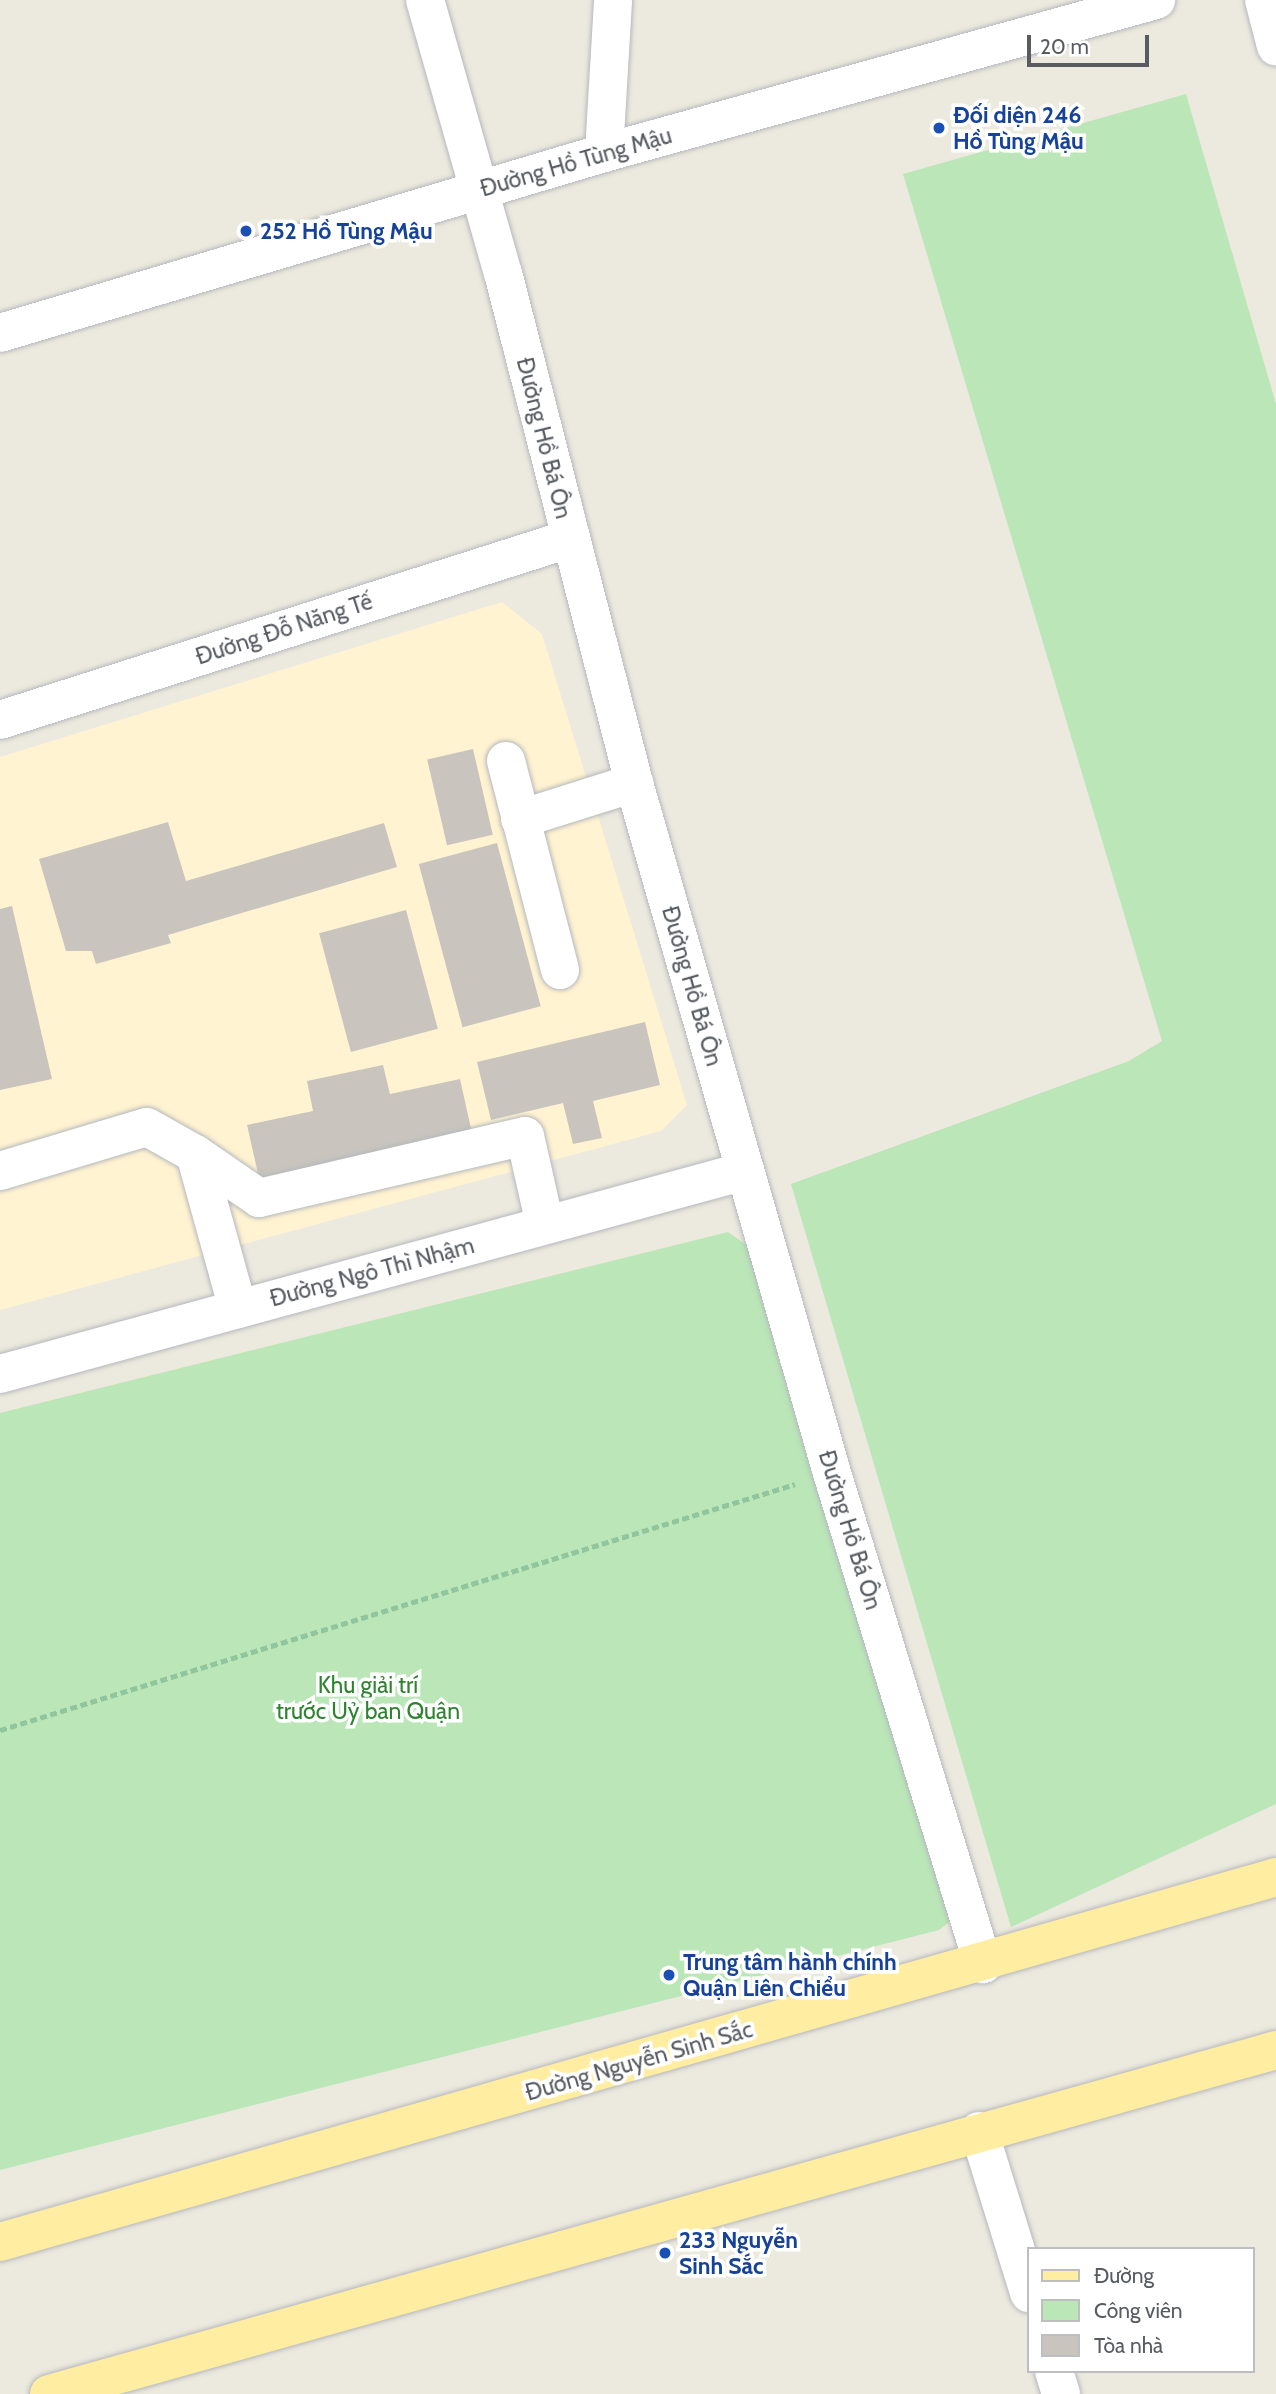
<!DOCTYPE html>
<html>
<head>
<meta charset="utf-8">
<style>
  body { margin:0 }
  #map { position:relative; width:1276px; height:2394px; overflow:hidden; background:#ece9de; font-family:Cabin,sans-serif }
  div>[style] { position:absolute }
  .commercial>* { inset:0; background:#fff3d1 }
  .green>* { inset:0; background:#bae6b8 }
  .building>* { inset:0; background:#c9c5be; transform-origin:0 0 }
  .path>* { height:4.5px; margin-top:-2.25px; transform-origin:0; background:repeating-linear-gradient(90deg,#90c59d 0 7px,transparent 0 10.5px) }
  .roads { filter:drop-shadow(0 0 2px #b5b8bd) drop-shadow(0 0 2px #b5b8bd) }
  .minor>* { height:38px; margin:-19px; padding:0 19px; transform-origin:19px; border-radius:19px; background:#fff }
  .major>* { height:38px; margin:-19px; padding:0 19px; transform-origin:19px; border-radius:19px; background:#ffeda1 }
  .dots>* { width:19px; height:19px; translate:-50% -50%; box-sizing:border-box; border:4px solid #fff; border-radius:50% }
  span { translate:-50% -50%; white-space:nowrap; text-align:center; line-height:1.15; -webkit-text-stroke:7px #fff; paint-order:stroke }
  .transit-label { font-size:23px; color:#164399; font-weight:700 }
  .left { translate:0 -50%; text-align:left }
  .street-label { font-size:23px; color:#585c61 }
  .park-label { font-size:23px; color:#2e832f }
  .legend { position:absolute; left:1027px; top:2247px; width:228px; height:126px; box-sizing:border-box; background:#fff; border:2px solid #bcbec0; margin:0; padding:9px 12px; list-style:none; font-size:21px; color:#585c61 }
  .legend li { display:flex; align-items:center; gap:14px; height:35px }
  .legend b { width:35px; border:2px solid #bcbec0 }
  .scale { position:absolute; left:1027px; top:35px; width:122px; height:32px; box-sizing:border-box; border:4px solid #585c61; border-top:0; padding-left:9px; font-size:21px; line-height:24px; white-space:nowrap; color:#585c61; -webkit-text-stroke:5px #fff; paint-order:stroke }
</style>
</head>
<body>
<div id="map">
  <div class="commercial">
    <i style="clip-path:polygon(502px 602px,542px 634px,687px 1105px,661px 1131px,0 1310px,0 757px)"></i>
  </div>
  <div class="green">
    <i style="clip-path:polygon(1186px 94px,1276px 404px,1276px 1804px,1011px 1927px,791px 1184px,1129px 1061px,1162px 1041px,903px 174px)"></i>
    <i style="clip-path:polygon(728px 1232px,754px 1250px,953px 1919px,939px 1930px,0 2170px,0 1413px)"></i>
  </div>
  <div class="building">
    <i style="left:473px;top:749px;width:88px;height:47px;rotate:77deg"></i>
    <i style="clip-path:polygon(168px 822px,186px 881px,384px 823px,397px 867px,168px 935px,171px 943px,96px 964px,92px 951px,66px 951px,39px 859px)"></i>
    <i style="left:497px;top:843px;width:169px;height:81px;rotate:75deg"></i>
    <i style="clip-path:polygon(12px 906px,52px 1079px,0 1090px,0 909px)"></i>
    <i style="left:406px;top:910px;width:123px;height:90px;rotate:75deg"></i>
    <i style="clip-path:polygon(645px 1022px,660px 1085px,593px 1101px,602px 1138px,573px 1144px,563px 1103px,491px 1120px,477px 1062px)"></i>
    <i style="clip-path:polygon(383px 1065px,390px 1094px,460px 1079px,472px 1133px,259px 1178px,247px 1125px,313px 1111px,307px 1081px)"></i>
  </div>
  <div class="path">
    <i style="left:0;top:1730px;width:832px;rotate:-17.19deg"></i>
  </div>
  <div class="roads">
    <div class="minor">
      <i style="left:425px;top:0;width:284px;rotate:74.1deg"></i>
      <i style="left:503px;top:273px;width:527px;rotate:75.59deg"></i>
      <i style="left:634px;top:783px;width:718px;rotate:73.99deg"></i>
      <i style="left:832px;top:1473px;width:514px;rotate:72.91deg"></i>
      <i style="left:1264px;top:0;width:48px;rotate:75.4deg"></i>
      <i style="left:604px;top:153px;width:153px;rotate:-86.6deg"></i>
      <i style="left:0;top:333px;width:630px;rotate:-16.59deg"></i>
      <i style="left:604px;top:153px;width:573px;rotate:-15.49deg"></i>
      <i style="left:0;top:720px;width:597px;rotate:-17.65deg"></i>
      <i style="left:506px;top:761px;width:216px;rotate:75.5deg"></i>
      <i style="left:520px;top:819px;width:120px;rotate:-17.5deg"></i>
      <i style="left:195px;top:1154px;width:78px;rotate:34.5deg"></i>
      <i style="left:259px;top:1198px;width:273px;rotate:-13.1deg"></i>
      <i style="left:525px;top:1136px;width:91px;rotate:77.3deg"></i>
      <i style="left:0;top:1171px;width:153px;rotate:-16.7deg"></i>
      <i style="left:147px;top:1127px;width:55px;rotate:29.4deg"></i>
      <i style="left:195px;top:1154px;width:161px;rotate:74.5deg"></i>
      <i style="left:0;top:1374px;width:772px;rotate:-15.24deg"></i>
      <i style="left:979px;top:2131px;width:170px;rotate:72.8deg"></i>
      <i style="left:1054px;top:2371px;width:24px;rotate:73deg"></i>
    </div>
    <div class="major">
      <i style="left:0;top:2242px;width:1327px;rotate:-15.96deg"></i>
      <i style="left:49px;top:2394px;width:1274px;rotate:-15.66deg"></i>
    </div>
  </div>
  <div class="dots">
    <i style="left:939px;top:128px;background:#1a4fb4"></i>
    <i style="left:246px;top:231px;background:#1a4fb4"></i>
    <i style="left:669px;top:1975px;background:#1a4fb4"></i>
    <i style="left:665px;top:2253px;background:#1a4fb4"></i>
  </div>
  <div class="transit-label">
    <span class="left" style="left:953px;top:128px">Đối diện 246<br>Hồ Tùng Mậu</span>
    <span class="left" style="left:260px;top:231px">252 Hồ Tùng Mậu</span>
    <span class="left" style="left:683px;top:1975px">Trung tâm hành chính<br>Quận Liên Chiểu</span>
    <span class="left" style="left:679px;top:2253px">233 Nguyễn<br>Sinh Sắc</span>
  </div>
  <div class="street-label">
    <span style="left:576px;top:162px;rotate:-16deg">Đường Hồ Tùng Mậu</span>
    <span style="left:544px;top:438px;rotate:76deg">Đường Hồ Bá Ôn</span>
    <span style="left:284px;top:629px;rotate:-18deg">Đường Đỗ Năng Tế</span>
    <span style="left:692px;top:986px;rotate:74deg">Đường Hồ Bá Ôn</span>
    <span style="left:372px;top:1272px;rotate:-15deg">Đường Ngô Thì Nhậm</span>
    <span style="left:850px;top:1530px;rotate:73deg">Đường Hồ Bá Ôn</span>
    <span style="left:639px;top:2061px;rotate:-16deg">Đường Nguyễn Sinh Sắc</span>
  </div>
  <div class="park-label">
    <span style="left:368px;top:1698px">Khu giải trí<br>trước Uỷ ban Quận</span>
  </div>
  <ul class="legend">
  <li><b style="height:9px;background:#ffeda1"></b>Đường</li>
  <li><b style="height:19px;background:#bae6b8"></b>Công viên</li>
  <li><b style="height:19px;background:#c9c5be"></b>Tòa nhà</li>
  </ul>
  <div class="scale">20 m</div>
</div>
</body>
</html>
